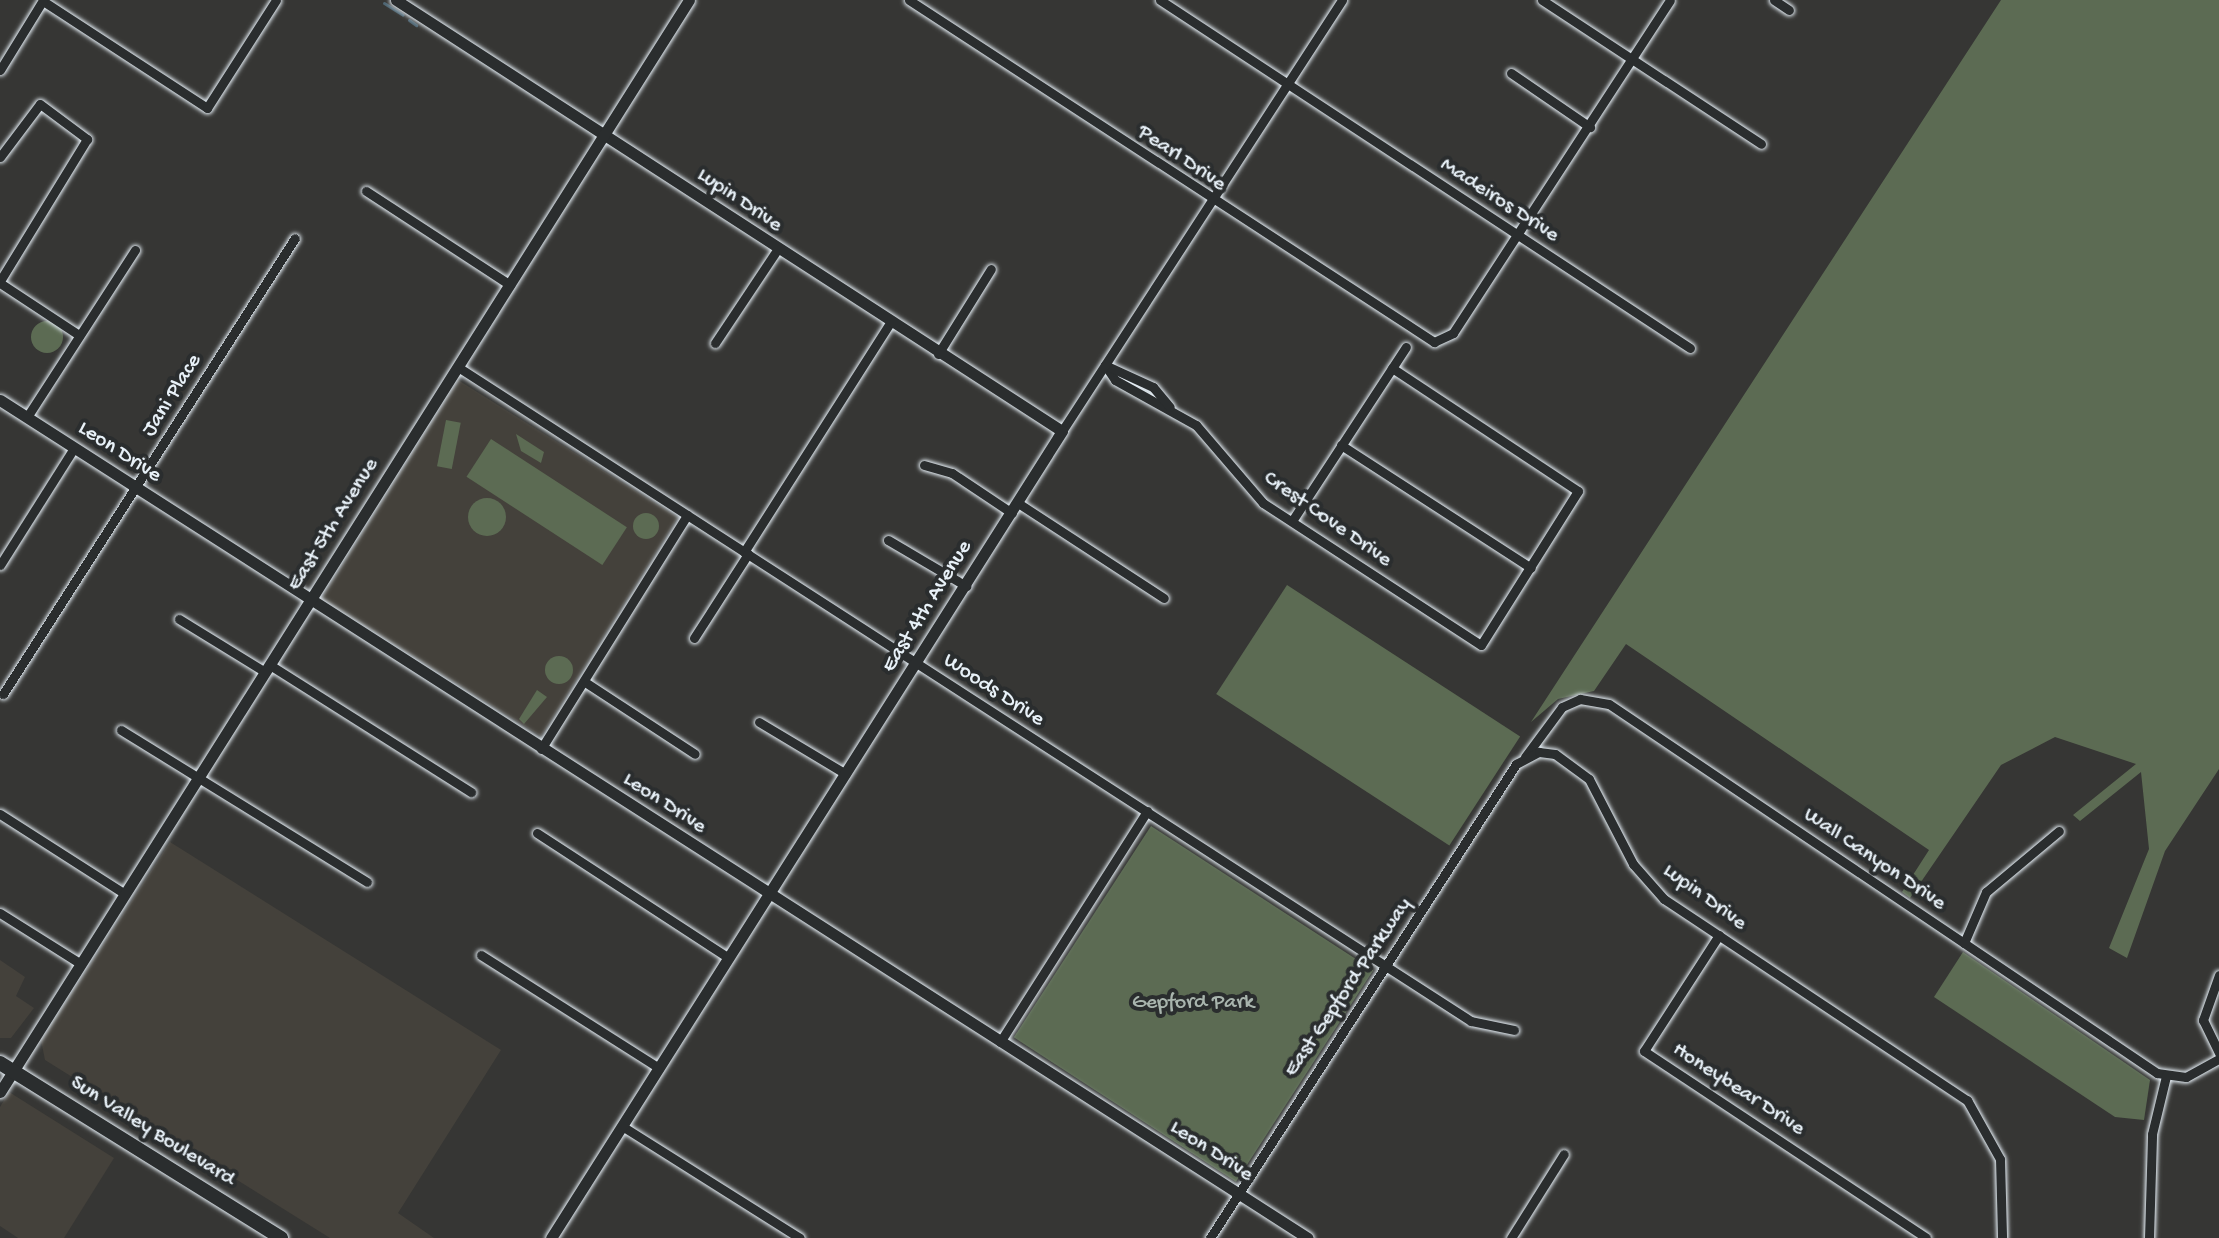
<!DOCTYPE html>
<html>
<head>
<meta charset="utf-8">
<style>
  body { margin:0 }
  #map { position:relative; width:2219px; height:1238px; overflow:hidden; background:#363634; font-family:"Gochi Hand",sans-serif }
  div>[style] { position:absolute }
  .built>* { inset:0; background:#44413b; transform-origin:0 0 }
  .green>* { inset:0; background:#5c6b53; transform-origin:0 0 }
  .round { border-radius:50% }
  .stream>* { height:3px; margin:-1.5px; padding:0 1.5px; transform-origin:1.5px; border-radius:1.5px; background:#4f6673 }
  .roads { filter:drop-shadow(0 0 2px #e8f1f8) drop-shadow(0 0 2px #e8f1f8) }
  .minor>* { height:9px; margin:-4.5px; padding:0 4.5px; transform-origin:4.5px; border-radius:4.5px; background:#2a2d2e }
  .tertiary>* { height:11px; margin:-5.5px; padding:0 5.5px; transform-origin:5.5px; border-radius:5.5px; background:#2a2d2e }
  .primary>* { height:14px; margin:-7px; padding:0 7px; transform-origin:7px; border-radius:7px; background:#2a2d2e }
  span { translate:-50% -50%; white-space:nowrap; text-align:center; line-height:1.15; -webkit-text-stroke:8px #2a2d2e; paint-order:stroke }
  .street-label { font-size:22px; color:#e8f1f8 }
  .park-label { font-size:22px; color:#a9b5ae }
</style>
</head>
<body>
<div id="map">
  <div class="built">
    <i style="left:458px;top:380px;width:259px;height:258px;rotate:32deg"></i>
    <i style="clip-path:polygon(170px 842px,501px 1050px,398px 1213px,434px 1238px,330px 1238px,45px 1060px,41px 1040px)"></i>
    <i style="clip-path:polygon(0 960px,25px 977px,16px 996px,34px 1008px,11px 1038px,0 1038px)"></i>
    <i style="clip-path:polygon(9px 1092px,114px 1158px,64px 1238px,18px 1238px,0 1226px,0 1107px)"></i>
  </div>
  <div class="green">
    <i style="clip-path:polygon(2001px 0,2219px 0,2219px 769px,2165px 851px,2127px 958px,2109px 948px,2149px 849px,2141px 772px,2080px 821px,2073px 815px,2136px 764px,2055px 737px,2001px 765px,1910px 898px,1902px 892px,1929px 850px,1626px 644px,1594px 691px,1558px 699px,1531px 722px)"></i>
    <i class="round" style="left:31px;top:321px;width:32px;height:32px"></i>
    <i style="left:446px;top:420px;width:15px;height:47px;rotate:11deg"></i>
    <i style="clip-path:polygon(516px 434px,544px 452px,541px 463px,521px 451px)"></i>
    <i style="left:491px;top:439px;width:162px;height:45px;rotate:33deg"></i>
    <i class="round" style="left:468px;top:498px;width:38px;height:38px"></i>
    <i class="round" style="left:633px;top:513px;width:26px;height:26px"></i>
    <i style="left:1287px;top:585px;width:278px;height:130px;rotate:33deg"></i>
    <i class="round" style="left:545px;top:656px;width:28px;height:28px"></i>
    <i style="clip-path:polygon(537px 690px,547px 697px,524px 724px,519px 719px)"></i>
    <i style="left:1151px;top:826px;width:265px;height:252px;rotate:33deg"></i>
    <i style="clip-path:polygon(1963px 952px,2150px 1080px,2144px 1120px,2115px 1117px,1934px 997px)"></i>
  </div>
  <div class="stream">
    <i style="left:384px;top:3px;width:22px;rotate:32deg"></i>
    <i style="left:409px;top:20px;width:9px;rotate:36deg"></i>
  </div>
  <div class="roads">
    <div class="minor">
      <i style="left:909px;top:0;width:627px;rotate:33.08deg"></i>
      <i style="left:1434px;top:342px;width:21px;rotate:-25deg"></i>
      <i style="left:1453px;top:333px;width:397px;rotate:-56.9deg"></i>
      <i style="left:1160px;top:0;width:634px;rotate:33.29deg"></i>
      <i style="left:1542px;top:0;width:262px;rotate:33.3deg"></i>
      <i style="left:1774px;top:0;width:18px;rotate:34deg"></i>
      <i style="left:43px;top:1px;width:196px;rotate:33.1deg"></i>
      <i style="left:207px;top:108px;width:128px;rotate:-57.4deg"></i>
      <i style="left:0;top:70px;width:82px;rotate:-58.4deg"></i>
      <i style="left:1511px;top:73px;width:96px;rotate:34.4deg"></i>
      <i style="left:0;top:157px;width:66px;rotate:-53deg"></i>
      <i style="left:40px;top:104px;width:59px;rotate:36.7deg"></i>
      <i style="left:87px;top:139px;width:167px;rotate:121.5deg"></i>
      <i style="left:366px;top:191px;width:172px;rotate:33.1deg"></i>
      <i style="left:0;top:283px;width:95px;rotate:33.4deg"></i>
      <i style="left:715px;top:343px;width:112px;rotate:-56.3deg"></i>
      <i style="left:938px;top:354px;width:100px;rotate:-58.1deg"></i>
      <i style="left:1105px;top:365px;width:18px;rotate:56deg"></i>
      <i style="left:1115px;top:380px;width:93px;rotate:29.1deg"></i>
      <i style="left:1196px;top:425px;width:103px;rotate:49.3deg"></i>
      <i style="left:1263px;top:503px;width:260px;rotate:33.1deg"></i>
      <i style="left:1481px;top:645px;width:182px;rotate:-57.8deg"></i>
      <i style="left:1578px;top:491px;width:223px;rotate:-146.5deg"></i>
      <i style="left:1105px;top:365px;width:53px;rotate:24.6deg"></i>
      <i style="left:1153px;top:387px;width:26px;rotate:50deg"></i>
      <i style="left:458px;top:367px;width:1206px;rotate:32.85deg"></i>
      <i style="left:1471px;top:1021px;width:44px;rotate:11.8deg"></i>
      <i style="left:27px;top:417px;width:199px;rotate:-57.1deg"></i>
      <i style="left:1062px;top:431px;width:514px;rotate:-56.99deg"></i>
      <i style="left:1341px;top:445px;width:226px;rotate:32.9deg"></i>
      <i style="left:924px;top:465px;width:29px;rotate:16deg"></i>
      <i style="left:952px;top:473px;width:72px;rotate:33.7deg"></i>
      <i style="left:1018px;top:503px;width:174px;rotate:33.1deg"></i>
      <i style="left:1292px;top:521px;width:208px;rotate:-56.8deg"></i>
      <i style="left:888px;top:540px;width:91px;rotate:30.5deg"></i>
      <i style="left:744px;top:552px;width:272px;rotate:-57.5deg"></i>
      <i style="left:0;top:565px;width:138px;rotate:-57.7deg"></i>
      <i style="left:179px;top:619px;width:101px;rotate:31.6deg"></i>
      <i style="left:694px;top:638px;width:100px;rotate:-57.3deg"></i>
      <i style="left:270px;top:665px;width:238px;rotate:32.3deg"></i>
      <i style="left:585px;top:682px;width:131px;rotate:33.2deg"></i>
      <i style="left:3px;top:694px;width:541px;rotate:-57.37deg"></i>
      <i style="left:759px;top:722px;width:101px;rotate:30.9deg"></i>
      <i style="left:121px;top:730px;width:289px;rotate:31.7deg"></i>
      <i style="left:541px;top:749px;width:276px;rotate:-58deg"></i>
      <i style="left:1525px;top:757px;width:62px;rotate:-53.5deg"></i>
      <i style="left:1562px;top:707px;width:20px;rotate:-24deg"></i>
      <i style="left:1580px;top:699px;width:29px;rotate:10deg"></i>
      <i style="left:1609px;top:704px;width:661px;rotate:33.95deg"></i>
      <i style="left:2157px;top:1073px;width:29px;rotate:8deg"></i>
      <i style="left:2186px;top:1077px;width:38px;rotate:-29deg"></i>
      <i style="left:0;top:814px;width:148px;rotate:32.6deg"></i>
      <i style="left:537px;top:833px;width:229px;rotate:33.1deg"></i>
      <i style="left:0;top:913px;width:96px;rotate:32.2deg"></i>
      <i style="left:1719px;top:935px;width:138px;rotate:122.9deg"></i>
      <i style="left:1644px;top:1051px;width:338px;rotate:33.5deg"></i>
      <i style="left:1964px;top:943px;width:56px;rotate:-66.7deg"></i>
      <i style="left:1986px;top:892px;width:95px;rotate:-39.9deg"></i>
      <i style="left:481px;top:955px;width:211px;rotate:32.4deg"></i>
      <i style="left:2219px;top:975px;width:48px;rotate:109.6deg"></i>
      <i style="left:2203px;top:1020px;width:37px;rotate:64deg"></i>
      <i style="left:1000px;top:1042px;width:274px;rotate:-57.5deg"></i>
      <i style="left:622px;top:1126px;width:210px;rotate:32.2deg"></i>
      <i style="left:1210px;top:1238px;width:564px;rotate:-57.15deg"></i>
      <i style="left:1516px;top:764px;width:26px;rotate:-28deg"></i>
      <i style="left:1539px;top:752px;width:16px;rotate:7deg"></i>
      <i style="left:1555px;top:754px;width:42px;rotate:36.3deg"></i>
      <i style="left:1589px;top:779px;width:96px;rotate:62.6deg"></i>
      <i style="left:1633px;top:864px;width:47px;rotate:48.5deg"></i>
      <i style="left:1664px;top:899px;width:364px;rotate:33.6deg"></i>
      <i style="left:1967px;top:1100px;width:68px;rotate:60.8deg"></i>
      <i style="left:2000px;top:1159px;width:79px;rotate:88.5deg"></i>
      <i style="left:1511px;top:1238px;width:99px;rotate:-57.8deg"></i>
      <i style="left:2149px;top:1238px;width:104px;rotate:-88.3deg"></i>
      <i style="left:2152px;top:1134px;width:60px;rotate:-76.4deg"></i>
    </div>
    <div class="tertiary">
      <i style="left:396px;top:0;width:793px;rotate:32.91deg"></i>
      <i style="left:1062px;top:431px;width:955px;rotate:122.34deg"></i>
      <i style="left:0;top:400px;width:1553px;rotate:32.65deg"></i>
      <i style="left:0;top:1092px;width:1291px;rotate:-57.75deg"></i>
    </div>
    <div class="primary">
      <i style="left:0;top:1063px;width:331px;rotate:31.9deg"></i>
    </div>
  </div>
  <div class="street-label">
    <span style="left:1181px;top:159px;rotate:34deg">Pearl Drive</span>
    <span style="left:739px;top:201px;rotate:34deg">Lupin Drive</span>
    <span style="left:1499px;top:201px;rotate:33deg">Madeiros Drive</span>
    <span style="left:173px;top:396px;rotate:-58deg">Jani Place</span>
    <span style="left:119px;top:453px;rotate:33deg">Leon Drive</span>
    <span style="left:1327px;top:520px;rotate:35deg">Crest Cove Drive</span>
    <span style="left:334px;top:525px;rotate:-58deg">East 5th Avenue</span>
    <span style="left:928px;top:607px;rotate:-58deg">East 4th Avenue</span>
    <span style="left:993px;top:691px;rotate:33deg">Woods Drive</span>
    <span style="left:664px;top:804px;rotate:33deg">Leon Drive</span>
    <span style="left:1874px;top:860px;rotate:34deg">Wall Canyon Drive</span>
    <span style="left:1704px;top:898px;rotate:36deg">Lupin Drive</span>
    <span style="left:1349px;top:988px;rotate:-56deg">East Gepford Parkway</span>
    <span style="left:1738px;top:1090px;rotate:33deg">Honeybear Drive</span>
    <span style="left:152px;top:1132px;rotate:32deg">Sun Valley Boulevard</span>
    <span style="left:1211px;top:1152px;rotate:33deg">Leon Drive</span>
  </div>
  <div class="park-label">
    <span style="left:1193px;top:1004px">Gepford Park</span>
  </div>
</div>
</body>
</html>
